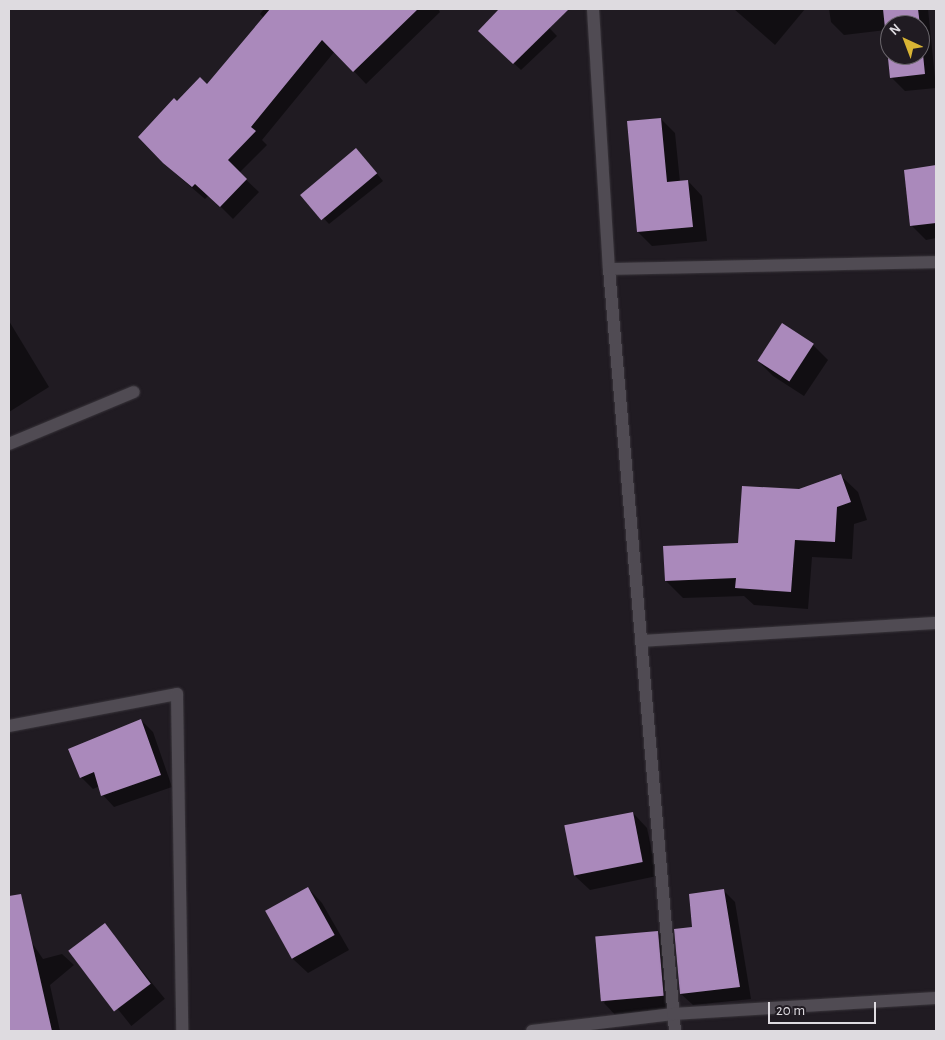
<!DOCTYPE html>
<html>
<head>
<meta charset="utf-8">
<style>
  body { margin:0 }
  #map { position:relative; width:945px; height:1040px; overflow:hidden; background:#201b22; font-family:"Alegreya Sans",sans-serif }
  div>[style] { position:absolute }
  .shadow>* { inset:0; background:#0007; transform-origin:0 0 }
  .building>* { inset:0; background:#aa89bb; transform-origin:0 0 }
  .roads { filter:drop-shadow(0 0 1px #39353b) drop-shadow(0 0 1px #39353b) }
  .minor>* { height:12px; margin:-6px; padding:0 6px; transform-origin:6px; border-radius:6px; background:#504b53 }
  span { translate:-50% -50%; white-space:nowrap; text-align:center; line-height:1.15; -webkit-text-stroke:5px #201b22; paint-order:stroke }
  .frame { position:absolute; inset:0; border:10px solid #dedbe0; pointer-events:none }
  .north { position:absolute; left:880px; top:15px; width:50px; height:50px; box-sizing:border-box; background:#201b22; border:1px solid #6c686e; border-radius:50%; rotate:317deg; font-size:14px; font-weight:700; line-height:20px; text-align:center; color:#dedbe0 }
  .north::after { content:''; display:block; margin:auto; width:18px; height:22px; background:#d8b434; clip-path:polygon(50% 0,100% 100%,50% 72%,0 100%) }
  .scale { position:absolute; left:768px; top:1002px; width:108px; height:22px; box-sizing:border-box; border:2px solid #dedbe0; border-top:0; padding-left:6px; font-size:15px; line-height:18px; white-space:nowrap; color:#dedbe0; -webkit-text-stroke:4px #201b22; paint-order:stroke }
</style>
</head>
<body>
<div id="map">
  <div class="shadow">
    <i style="clip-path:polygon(264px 9px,304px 9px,315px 19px,326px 9px,438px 9px,440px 12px,366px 84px,335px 51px,262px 140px,267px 145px,239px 173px,259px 192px,233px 219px,209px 195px,205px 199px,177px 175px,140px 137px,177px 103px,207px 86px,264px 18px,260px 14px)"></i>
    <i style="clip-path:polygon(504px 9px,531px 9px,557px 36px,521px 70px,480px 31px)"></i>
    <i style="clip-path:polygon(734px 9px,805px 9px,775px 45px)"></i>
    <i style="clip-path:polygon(evenodd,829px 9px,928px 9px,936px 88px,905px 91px,892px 78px,886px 30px,844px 35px,831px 22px,829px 9px,890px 25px,920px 25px,920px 55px,890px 55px,890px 25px)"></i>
    <i style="clip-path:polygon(661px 119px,675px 133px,680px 182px,688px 181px,702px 196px,707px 241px,652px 246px,638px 232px)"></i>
    <i style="clip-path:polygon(363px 157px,383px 181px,329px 224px,302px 195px)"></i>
    <i style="clip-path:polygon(936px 166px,936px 238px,926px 240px,911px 225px,905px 171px)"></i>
    <i style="clip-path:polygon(9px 321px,49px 387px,9px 412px)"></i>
    <i style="clip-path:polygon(782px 325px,813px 345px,828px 360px,804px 396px,773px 376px,758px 361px)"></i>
    <i style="clip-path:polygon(840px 475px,858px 492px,867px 520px,854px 524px,852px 559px,812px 557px,808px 609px,754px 605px,744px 596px,683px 598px,666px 581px,739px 544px,799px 491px)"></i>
    <i style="clip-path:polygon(141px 720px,153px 732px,172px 787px,114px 807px,103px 795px,100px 786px,93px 789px,81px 777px)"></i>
    <i style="clip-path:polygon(633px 813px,647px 828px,657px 876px,590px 890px,575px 876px)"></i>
    <i style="clip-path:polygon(308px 888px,322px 903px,349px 950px,308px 973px,293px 959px)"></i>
    <i style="clip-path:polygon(724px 891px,735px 902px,751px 999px,693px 1005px,681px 994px,694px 928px)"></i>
    <i style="clip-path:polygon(9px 909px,43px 959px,62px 954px,74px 965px,50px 985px,60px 1031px,9px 1031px)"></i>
    <i style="left:105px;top:925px;width:95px;height:43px;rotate:51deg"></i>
    <i style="clip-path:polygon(658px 932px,672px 947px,678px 1010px,618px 1018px,604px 1003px)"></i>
  </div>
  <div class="building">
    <i style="clip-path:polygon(270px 9px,418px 9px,353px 72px,322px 40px,251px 127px,256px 131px,228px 160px,247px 179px,220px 207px,195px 184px,192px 187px,163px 163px,138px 137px,174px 98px,177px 101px,200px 77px,207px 84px)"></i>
    <i style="clip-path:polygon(499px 9px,569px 9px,513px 64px,478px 31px)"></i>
    <i style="clip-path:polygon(883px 9px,918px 9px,920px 25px,890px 25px,890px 55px,920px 55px,920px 25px,925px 74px,890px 78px)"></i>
    <i style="clip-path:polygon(661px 118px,667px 182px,688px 180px,693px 227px,637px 232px,627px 121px)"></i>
    <i style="left:356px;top:148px;width:33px;height:73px;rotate:50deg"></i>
    <i style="clip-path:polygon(936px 165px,936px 223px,910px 226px,904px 170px)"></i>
    <i style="left:782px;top:323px;width:38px;height:45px;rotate:33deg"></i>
    <i style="clip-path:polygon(841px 474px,851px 502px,837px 507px,835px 542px,795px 540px,791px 592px,735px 588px,736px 578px,665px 581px,663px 546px,738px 543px,742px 486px,799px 489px)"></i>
    <i style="clip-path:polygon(141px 719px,161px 775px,101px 796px,94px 772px,80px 778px,68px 749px)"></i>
    <i style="left:633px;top:812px;width:51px;height:70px;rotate:79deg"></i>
    <i style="left:308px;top:887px;width:55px;height:49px;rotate:61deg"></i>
    <i style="clip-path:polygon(724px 889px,740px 987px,680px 994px,674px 929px,692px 927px,689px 894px)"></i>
    <i style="clip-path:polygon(21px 894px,52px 1031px,9px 1031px,9px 896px)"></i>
    <i style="left:105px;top:923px;width:76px;height:46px;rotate:53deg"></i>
    <i style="left:658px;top:931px;width:65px;height:63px;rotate:85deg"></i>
  </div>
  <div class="roads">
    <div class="minor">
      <i style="left:593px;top:9px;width:260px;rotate:86.5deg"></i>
      <i style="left:609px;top:269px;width:765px;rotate:85.05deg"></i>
      <i style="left:609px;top:269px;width:327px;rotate:-1.2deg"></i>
      <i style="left:9px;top:444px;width:135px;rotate:-22.6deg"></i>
      <i style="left:641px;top:641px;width:296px;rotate:-3.5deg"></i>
      <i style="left:9px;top:726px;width:171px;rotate:-10.8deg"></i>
      <i style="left:177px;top:694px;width:337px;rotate:89.1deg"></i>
      <i style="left:532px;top:1031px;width:142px;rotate:-6.9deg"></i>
      <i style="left:673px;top:1014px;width:263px;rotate:-3.5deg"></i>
    </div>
  </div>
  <div class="frame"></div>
  <div class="north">N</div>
  <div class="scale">20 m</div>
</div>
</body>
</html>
